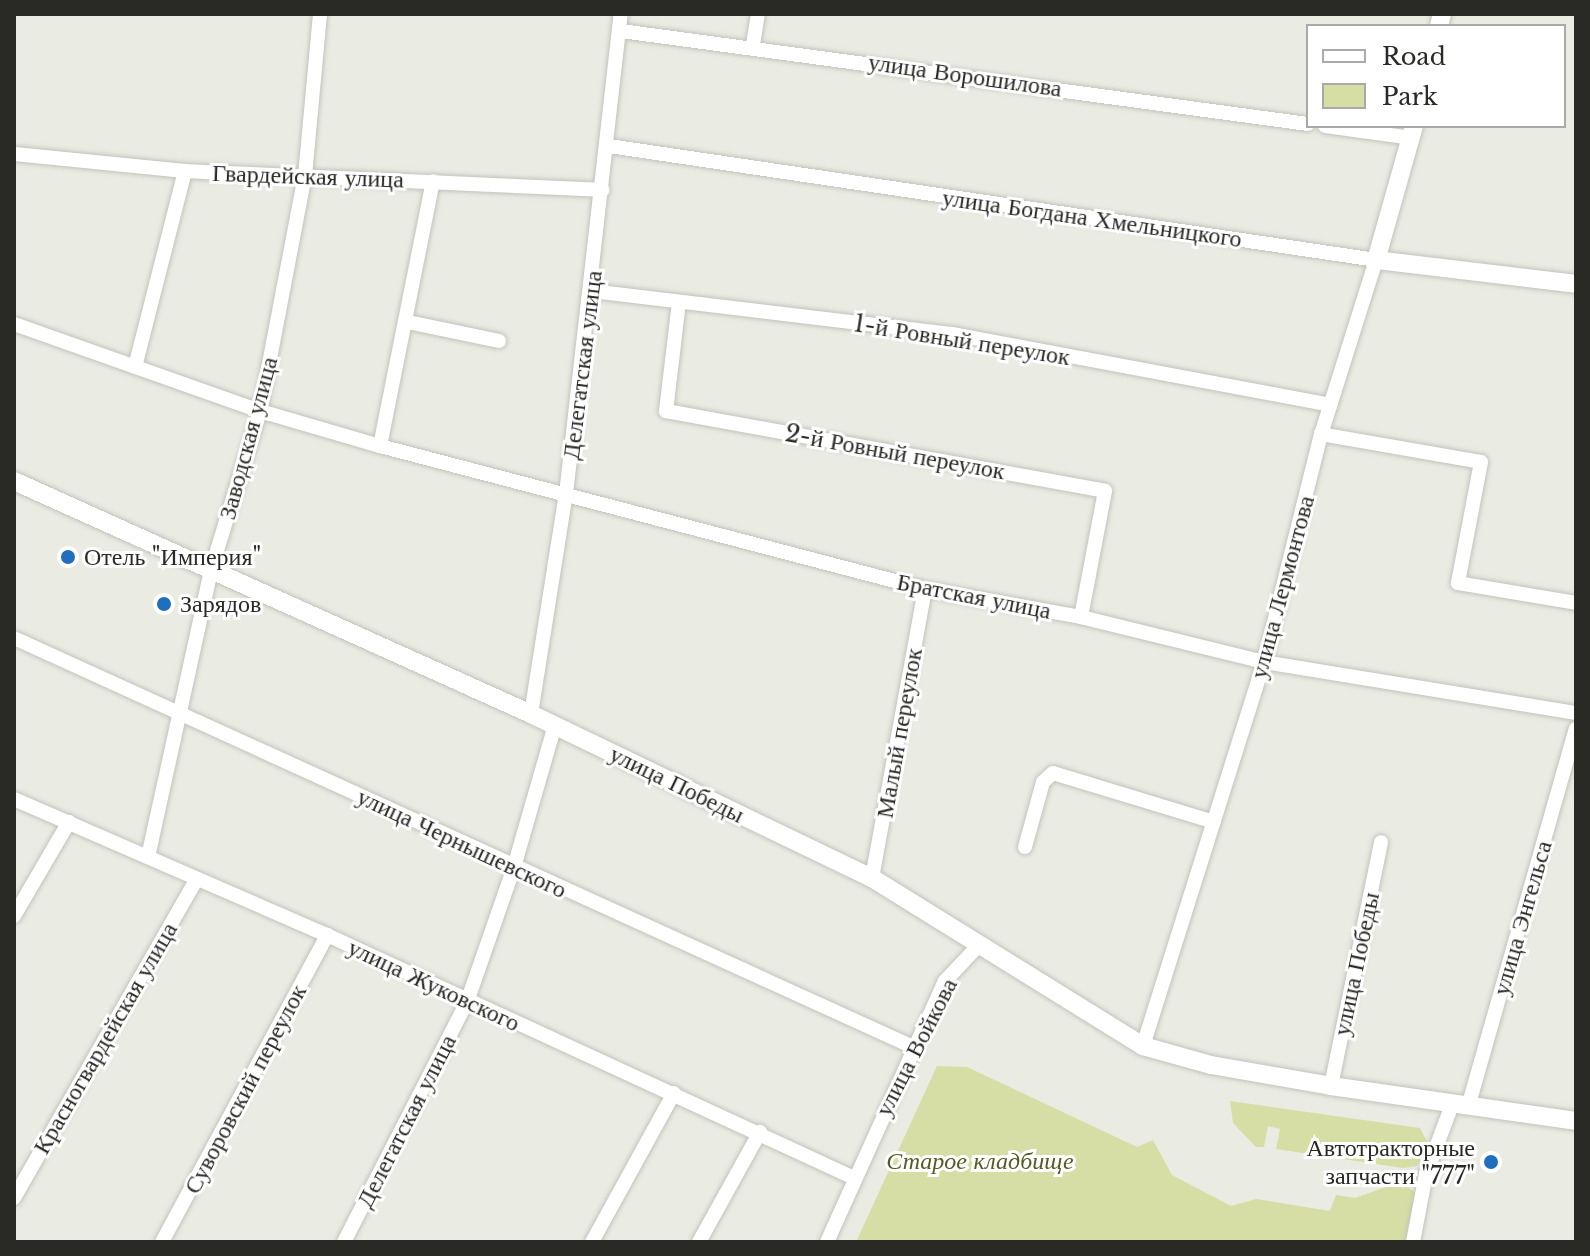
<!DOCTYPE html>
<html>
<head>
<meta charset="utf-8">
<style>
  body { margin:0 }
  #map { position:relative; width:1590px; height:1256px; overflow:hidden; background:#eaebe3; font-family:"Libre Baskerville",serif }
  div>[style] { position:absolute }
  .green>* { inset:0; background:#d6dea6 }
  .roads { filter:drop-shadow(0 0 2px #c2c3bb) drop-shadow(0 0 2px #c2c3bb) }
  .minor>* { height:14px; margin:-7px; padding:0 7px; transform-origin:7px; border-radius:7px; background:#fff }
  .tertiary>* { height:18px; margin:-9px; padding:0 9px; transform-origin:9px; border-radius:9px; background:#fff }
  .dots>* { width:22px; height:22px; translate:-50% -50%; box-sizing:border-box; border:4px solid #fff; border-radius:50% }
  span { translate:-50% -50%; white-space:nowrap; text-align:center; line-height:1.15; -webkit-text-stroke:6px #fff; paint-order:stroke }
  .street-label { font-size:24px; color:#292926 }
  .poi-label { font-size:24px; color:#292926 }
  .left { translate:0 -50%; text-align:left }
  .right { translate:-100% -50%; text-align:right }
  .park-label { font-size:24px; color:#565b24; font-style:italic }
  .frame { position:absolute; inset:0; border:16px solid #292926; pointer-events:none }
  .legend { position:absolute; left:1306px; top:24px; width:260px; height:104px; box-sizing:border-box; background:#fff; border:2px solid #a9a9a8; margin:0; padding:10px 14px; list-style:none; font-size:24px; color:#292926 }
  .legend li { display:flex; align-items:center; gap:16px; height:40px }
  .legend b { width:40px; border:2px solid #a9a9a8 }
</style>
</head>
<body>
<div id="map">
  <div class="green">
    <i style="clip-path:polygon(937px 1066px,967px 1067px,1137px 1147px,1153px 1140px,1172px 1175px,1231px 1206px,1256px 1199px,1330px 1211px,1336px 1195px,1355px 1198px,1400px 1182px,1415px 1192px,1408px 1242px,856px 1242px)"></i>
    <i style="clip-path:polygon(1230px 1101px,1420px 1128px,1429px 1145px,1417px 1166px,1403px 1168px,1276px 1149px,1280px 1129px,1268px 1126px,1264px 1147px,1256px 1147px,1233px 1123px)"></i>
  </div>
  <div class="roads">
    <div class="minor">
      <i style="left:621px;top:31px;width:693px;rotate:7.71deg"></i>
      <i style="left:753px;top:45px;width:31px;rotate:-81deg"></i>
      <i style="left:1325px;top:126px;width:87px;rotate:7.9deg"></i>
      <i style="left:609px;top:146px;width:775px;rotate:8.45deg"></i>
      <i style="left:1376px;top:260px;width:182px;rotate:107.5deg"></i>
      <i style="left:1321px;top:434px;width:235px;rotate:104deg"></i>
      <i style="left:1264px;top:662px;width:403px;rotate:107.5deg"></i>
      <i style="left:14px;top:154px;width:172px;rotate:5.7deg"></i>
      <i style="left:185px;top:171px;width:418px;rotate:2.6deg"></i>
      <i style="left:591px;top:291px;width:364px;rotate:6.8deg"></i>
      <i style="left:952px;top:334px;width:385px;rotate:10.6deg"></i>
      <i style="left:679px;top:302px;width:110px;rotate:96.8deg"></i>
      <i style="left:666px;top:411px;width:446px;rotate:10.3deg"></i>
      <i style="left:1105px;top:491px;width:128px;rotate:100.8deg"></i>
      <i style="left:408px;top:322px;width:93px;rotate:11.8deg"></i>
      <i style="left:14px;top:324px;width:261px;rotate:19.5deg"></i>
      <i style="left:260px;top:411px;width:125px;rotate:16.3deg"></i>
      <i style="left:380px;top:446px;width:563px;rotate:14.7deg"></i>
      <i style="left:925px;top:589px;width:158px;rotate:10.2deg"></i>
      <i style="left:1081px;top:617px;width:188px;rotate:13.8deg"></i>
      <i style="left:1264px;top:662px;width:316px;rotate:9.3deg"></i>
      <i style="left:135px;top:367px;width:202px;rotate:-75.7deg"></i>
      <i style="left:1321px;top:434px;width:162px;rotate:9.9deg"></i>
      <i style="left:1481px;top:462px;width:123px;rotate:100.8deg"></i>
      <i style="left:1458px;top:583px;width:120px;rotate:9.6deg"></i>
      <i style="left:380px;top:446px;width:270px;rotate:-78.7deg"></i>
      <i style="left:14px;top:638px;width:985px;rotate:24.46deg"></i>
      <i style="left:531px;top:714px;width:223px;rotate:-81deg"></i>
      <i style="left:566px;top:494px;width:483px;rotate:-83.5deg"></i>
      <i style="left:14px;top:799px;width:341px;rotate:23.5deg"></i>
      <i style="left:327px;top:935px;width:578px;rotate:24.75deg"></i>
      <i style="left:1025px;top:847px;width:67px;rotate:-74.5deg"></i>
      <i style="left:1043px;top:782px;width:13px;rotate:-42deg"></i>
      <i style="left:1053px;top:773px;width:168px;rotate:16.9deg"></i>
      <i style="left:148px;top:857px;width:294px;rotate:-77.6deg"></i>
      <i style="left:211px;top:570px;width:166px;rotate:-72.9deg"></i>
      <i style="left:260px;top:411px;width:239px;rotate:-79.2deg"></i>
      <i style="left:305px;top:176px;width:163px;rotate:-84.7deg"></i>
      <i style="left:872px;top:878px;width:294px;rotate:-79.6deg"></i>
      <i style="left:14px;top:916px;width:109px;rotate:-59.7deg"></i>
      <i style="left:1331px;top:1086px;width:249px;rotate:-78.4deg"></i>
      <i style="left:1468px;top:1107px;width:393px;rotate:-74.1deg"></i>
      <i style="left:14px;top:1198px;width:368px;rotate:-60.2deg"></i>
      <i style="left:162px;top:1242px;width:349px;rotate:-61.7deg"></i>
      <i style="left:344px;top:1242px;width:270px;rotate:-62.9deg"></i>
      <i style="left:467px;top:1002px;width:143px;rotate:-70.8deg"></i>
      <i style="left:514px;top:867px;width:148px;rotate:-73.9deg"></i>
      <i style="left:592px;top:1242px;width:170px;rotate:-61.2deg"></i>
      <i style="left:699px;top:1242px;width:126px;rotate:-61deg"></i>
      <i style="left:827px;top:1242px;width:286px;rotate:-65.7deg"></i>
      <i style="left:945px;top:981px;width:47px;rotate:-46.7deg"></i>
      <i style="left:1413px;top:1242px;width:69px;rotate:-79.2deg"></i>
      <i style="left:1426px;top:1174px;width:74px;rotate:-69.4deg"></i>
    </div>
    <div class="tertiary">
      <i style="left:1439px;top:26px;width:12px;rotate:-76deg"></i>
      <i style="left:1414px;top:126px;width:139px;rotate:105.8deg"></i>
      <i style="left:1376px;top:260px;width:201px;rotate:6.8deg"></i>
      <i style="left:14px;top:481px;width:567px;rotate:24.26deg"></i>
      <i style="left:531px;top:714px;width:378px;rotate:25.7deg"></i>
      <i style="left:872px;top:878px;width:319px;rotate:31.8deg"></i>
      <i style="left:1143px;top:1046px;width:71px;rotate:15.6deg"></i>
      <i style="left:1211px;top:1065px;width:122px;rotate:9.9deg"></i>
      <i style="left:1331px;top:1086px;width:247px;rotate:8.1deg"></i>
    </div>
  </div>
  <div class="dots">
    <i style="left:68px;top:557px;background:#206fbe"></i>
    <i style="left:164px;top:604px;background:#206fbe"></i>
    <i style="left:1491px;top:1162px;background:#206fbe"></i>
  </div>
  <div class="street-label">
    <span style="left:965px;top:75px;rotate:8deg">улица Ворошилова</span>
    <span style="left:308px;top:176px;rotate:2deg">Гвардейская улица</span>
    <span style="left:1092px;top:218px;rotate:8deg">улица Богдана Хмельницкого</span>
    <span style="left:962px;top:340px;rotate:9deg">1-й Ровный переулок</span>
    <span style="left:582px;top:365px;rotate:-83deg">Делегатская улица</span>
    <span style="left:248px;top:438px;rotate:-75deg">Заводская улица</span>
    <span style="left:895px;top:452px;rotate:10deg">2-й Ровный переулок</span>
    <span style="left:1282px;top:587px;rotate:-75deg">улица Лермонтова</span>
    <span style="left:974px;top:596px;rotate:11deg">Братская улица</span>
    <span style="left:899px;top:733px;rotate:-80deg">Малый переулок</span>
    <span style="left:677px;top:784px;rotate:26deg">улица Победы</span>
    <span style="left:462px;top:843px;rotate:25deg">улица Чернышевского</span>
    <span style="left:1522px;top:918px;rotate:-74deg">улица Энгельса</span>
    <span style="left:1356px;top:964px;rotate:-78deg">улица Победы</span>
    <span style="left:434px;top:985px;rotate:25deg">улица Жуковского</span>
    <span style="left:105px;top:1038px;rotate:-60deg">Красногвардейская улица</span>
    <span style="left:916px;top:1047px;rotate:-63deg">улица Войкова</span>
    <span style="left:245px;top:1089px;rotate:-62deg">Суворовский переулок</span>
    <span style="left:406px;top:1121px;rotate:-63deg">Делегатская улица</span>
  </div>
  <div class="poi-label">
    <span class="left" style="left:84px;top:557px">Отель "Империя"</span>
    <span class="left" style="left:180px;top:604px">Зарядов</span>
    <span class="right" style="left:1475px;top:1162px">Автотракторные<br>запчасти "777"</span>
  </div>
  <div class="park-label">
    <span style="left:980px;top:1161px">Старое кладбище</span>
  </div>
  <div class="frame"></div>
  <ul class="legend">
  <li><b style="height:10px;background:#fff"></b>Road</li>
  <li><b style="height:22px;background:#d6dea6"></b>Park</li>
  </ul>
</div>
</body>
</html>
